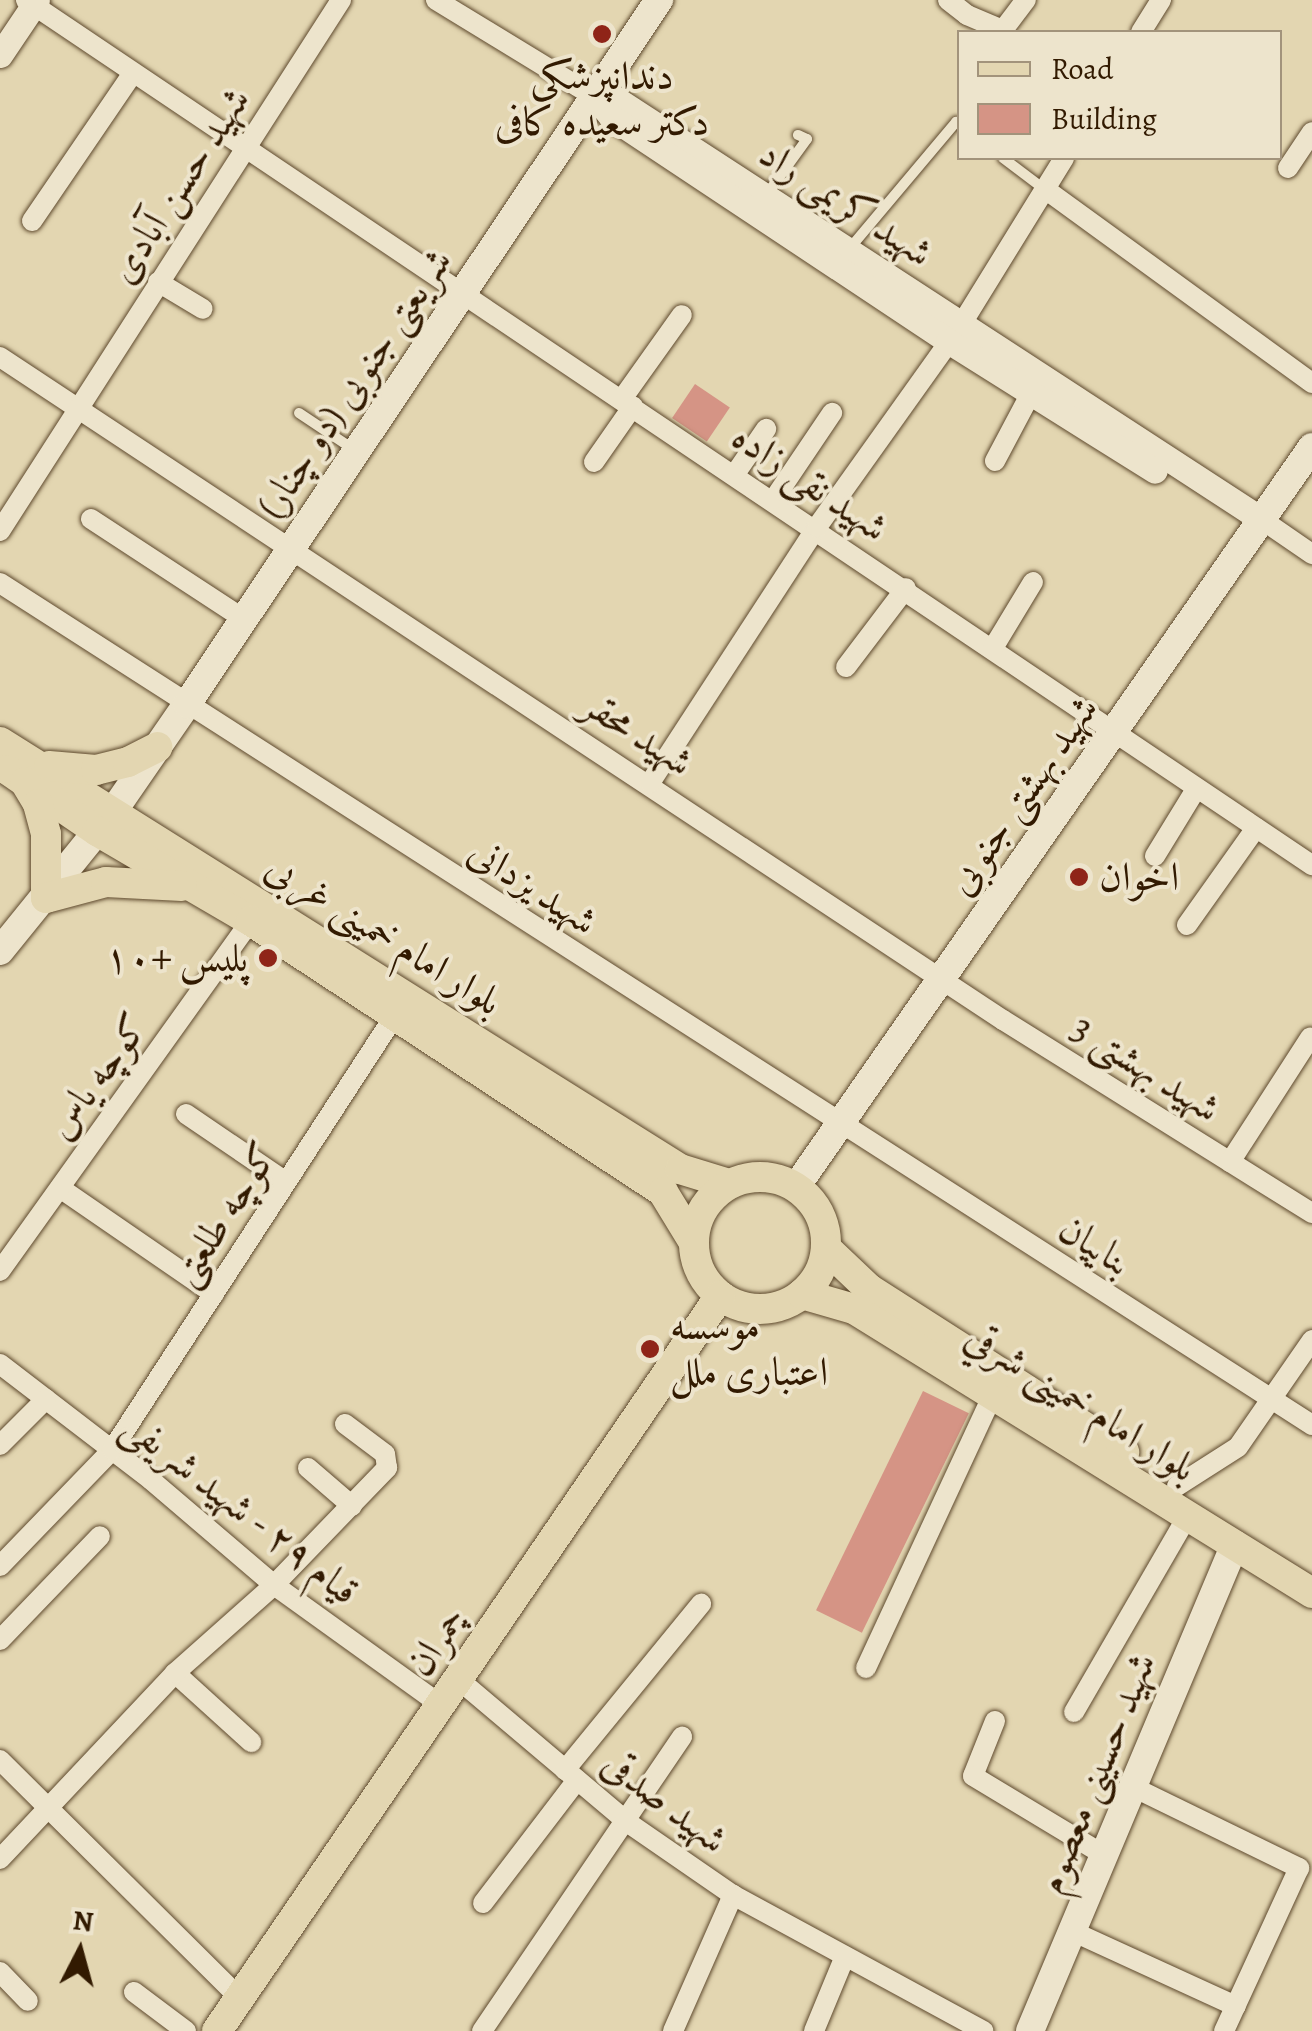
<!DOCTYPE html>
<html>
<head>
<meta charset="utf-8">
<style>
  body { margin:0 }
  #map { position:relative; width:1312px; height:2031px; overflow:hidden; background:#e3d6b1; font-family:Alegreya,Amiri,serif }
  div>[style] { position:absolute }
  .building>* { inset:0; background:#d59485; transform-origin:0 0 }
  .roads { filter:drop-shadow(0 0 2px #5e492d) drop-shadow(0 0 2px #5e492d) }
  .service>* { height:10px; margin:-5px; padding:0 5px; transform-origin:5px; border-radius:5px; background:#ede4cc }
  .minor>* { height:20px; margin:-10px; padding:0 10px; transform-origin:10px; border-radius:10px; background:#ede4cc }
  .tertiary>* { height:25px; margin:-12.5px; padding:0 12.5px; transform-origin:12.5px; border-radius:12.5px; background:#ede4cc }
  .secondary>* { height:28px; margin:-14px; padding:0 14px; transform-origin:14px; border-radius:14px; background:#ede4cc }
  .primary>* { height:30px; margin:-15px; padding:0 15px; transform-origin:15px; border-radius:15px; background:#e3d6b1 }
  .primary>.ring { margin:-15px; padding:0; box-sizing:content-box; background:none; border:30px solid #e3d6b1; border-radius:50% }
  .dots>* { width:28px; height:28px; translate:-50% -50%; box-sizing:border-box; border:5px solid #ede4cc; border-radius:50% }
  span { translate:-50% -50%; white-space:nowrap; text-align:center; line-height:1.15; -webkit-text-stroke:8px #ede4cc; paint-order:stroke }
  .poi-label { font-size:40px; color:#321a01 }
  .left { translate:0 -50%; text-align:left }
  .right { translate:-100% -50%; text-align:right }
  .street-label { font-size:40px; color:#321a01 }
  .legend { position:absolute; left:957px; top:30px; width:325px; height:130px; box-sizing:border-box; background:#ede4cc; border:2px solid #a2937b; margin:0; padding:12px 18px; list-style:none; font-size:30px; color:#321a01 }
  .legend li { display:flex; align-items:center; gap:20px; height:50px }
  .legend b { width:50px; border:2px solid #a2937b }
  .north { position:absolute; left:30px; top:1901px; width:100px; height:100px; -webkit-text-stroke:8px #ede4cc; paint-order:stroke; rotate:6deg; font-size:28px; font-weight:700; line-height:40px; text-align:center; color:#321a01 }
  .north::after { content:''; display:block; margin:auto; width:35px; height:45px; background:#321a01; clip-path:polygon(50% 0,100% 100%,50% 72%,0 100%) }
</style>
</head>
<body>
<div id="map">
  <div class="building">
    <i style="left:695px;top:384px;width:42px;height:41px;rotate:34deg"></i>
    <i style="left:923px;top:1391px;width:51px;height:244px;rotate:26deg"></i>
  </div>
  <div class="roads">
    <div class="service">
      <i style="left:1003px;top:158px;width:51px;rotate:37.1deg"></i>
      <i style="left:767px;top:194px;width:68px;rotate:-54deg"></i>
      <i style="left:807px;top:139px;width:10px;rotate:-156deg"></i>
      <i style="left:850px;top:248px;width:165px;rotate:-49.9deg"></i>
      <i style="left:956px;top:122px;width:4px;rotate:34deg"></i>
      <i style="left:299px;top:413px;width:69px;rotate:33.7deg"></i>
    </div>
    <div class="minor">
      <i style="left:26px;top:0;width:1550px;rotate:33.93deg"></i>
      <i style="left:436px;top:0;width:186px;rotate:31.4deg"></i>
      <i style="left:948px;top:0;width:24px;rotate:38deg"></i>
      <i style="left:967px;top:15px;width:39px;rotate:23deg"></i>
      <i style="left:1003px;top:30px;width:38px;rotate:-53deg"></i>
      <i style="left:1141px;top:32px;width:38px;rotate:-58deg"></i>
      <i style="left:1288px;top:168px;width:43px;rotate:-56.3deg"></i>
      <i style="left:1045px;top:189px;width:330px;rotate:36deg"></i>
      <i style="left:32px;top:221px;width:179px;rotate:-55.7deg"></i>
      <i style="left:158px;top:282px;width:52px;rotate:31deg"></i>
      <i style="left:0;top:357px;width:1202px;rotate:33.47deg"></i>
      <i style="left:1003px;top:1020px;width:364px;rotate:32deg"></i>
      <i style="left:622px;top:399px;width:103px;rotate:-54.5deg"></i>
      <i style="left:995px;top:461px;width:77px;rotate:-62.1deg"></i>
      <i style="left:594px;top:462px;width:68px;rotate:-55.1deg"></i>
      <i style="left:735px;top:474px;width:55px;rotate:-55.4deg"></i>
      <i style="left:774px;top:499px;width:104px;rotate:-56deg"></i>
      <i style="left:91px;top:519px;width:183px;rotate:33.2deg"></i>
      <i style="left:1261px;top:519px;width:62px;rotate:34.5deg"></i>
      <i style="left:0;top:531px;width:631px;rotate:-57.29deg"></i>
      <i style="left:0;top:583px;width:1559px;rotate:32.69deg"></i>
      <i style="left:993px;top:648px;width:77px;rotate:-58.8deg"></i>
      <i style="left:846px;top:667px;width:99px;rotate:-52.8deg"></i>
      <i style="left:650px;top:783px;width:306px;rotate:-56.9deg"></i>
      <i style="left:817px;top:527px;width:248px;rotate:-54.5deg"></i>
      <i style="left:961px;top:325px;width:196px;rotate:-58.3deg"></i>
      <i style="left:1155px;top:856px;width:79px;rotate:-58.5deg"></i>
      <i style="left:1187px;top:925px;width:119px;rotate:-54.6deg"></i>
      <i style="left:186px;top:1114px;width:121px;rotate:34.2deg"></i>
      <i style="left:1230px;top:1162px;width:148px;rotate:-57.2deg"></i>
      <i style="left:60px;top:1188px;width:187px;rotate:34.5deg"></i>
      <i style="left:0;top:1271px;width:431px;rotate:-54.4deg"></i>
      <i style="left:0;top:1364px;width:190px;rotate:37.5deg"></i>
      <i style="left:151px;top:1480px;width:162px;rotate:40.5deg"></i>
      <i style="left:274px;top:1585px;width:206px;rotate:35.7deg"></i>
      <i style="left:0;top:1445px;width:65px;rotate:-45deg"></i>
      <i style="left:308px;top:1468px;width:58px;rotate:40.8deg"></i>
      <i style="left:1177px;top:1486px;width:72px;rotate:-32.6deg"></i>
      <i style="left:1238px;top:1447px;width:130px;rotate:-55.3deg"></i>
      <i style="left:0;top:1566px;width:161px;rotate:-46deg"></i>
      <i style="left:112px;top:1450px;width:519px;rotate:-56.95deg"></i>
      <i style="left:0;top:1640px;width:144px;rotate:-46.1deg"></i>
      <i style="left:866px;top:1668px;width:301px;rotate:-65.1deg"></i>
      <i style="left:175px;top:1673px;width:103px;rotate:42.2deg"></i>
      <i style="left:458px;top:1679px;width:221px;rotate:40.2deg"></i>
      <i style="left:627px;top:1822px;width:129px;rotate:34.6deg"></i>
      <i style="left:733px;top:1895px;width:285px;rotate:28.5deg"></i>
      <i style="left:1074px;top:1712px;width:228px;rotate:-59.9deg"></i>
      <i style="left:995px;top:1721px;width:59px;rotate:111.8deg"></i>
      <i style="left:973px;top:1776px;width:153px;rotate:31.1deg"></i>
      <i style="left:0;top:1760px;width:338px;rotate:44.8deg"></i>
      <i style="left:565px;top:1770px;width:215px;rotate:-50.7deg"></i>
      <i style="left:1133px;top:1787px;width:185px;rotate:26deg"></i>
      <i style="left:1299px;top:1868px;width:179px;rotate:114.7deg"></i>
      <i style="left:0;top:1859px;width:255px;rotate:-46.7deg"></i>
      <i style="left:175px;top:1673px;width:132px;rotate:-41.6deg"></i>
      <i style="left:274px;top:1585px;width:163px;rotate:-46deg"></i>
      <i style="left:387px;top:1468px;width:14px;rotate:-98deg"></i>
      <i style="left:385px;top:1454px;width:50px;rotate:-143.1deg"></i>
      <i style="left:483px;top:1903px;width:155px;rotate:-52.6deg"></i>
      <i style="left:1074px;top:1932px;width:178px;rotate:24.6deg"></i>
      <i style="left:0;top:1972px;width:40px;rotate:46deg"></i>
      <i style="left:134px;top:1992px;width:65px;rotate:36.9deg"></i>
      <i style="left:482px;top:2031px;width:356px;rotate:-55.8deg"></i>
      <i style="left:673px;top:2031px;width:149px;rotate:-66.2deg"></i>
      <i style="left:814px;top:2031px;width:81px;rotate:-67.5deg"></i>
    </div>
    <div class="tertiary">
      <i style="left:0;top:55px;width:66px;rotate:-56.1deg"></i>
      <i style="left:595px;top:97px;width:21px;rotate:5deg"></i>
      <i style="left:616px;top:99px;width:770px;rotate:33.07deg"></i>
      <i style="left:595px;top:97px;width:26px;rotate:51deg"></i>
      <i style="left:611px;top:117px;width:405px;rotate:33.6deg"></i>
      <i style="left:948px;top:341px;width:244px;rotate:32.1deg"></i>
    </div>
    <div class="secondary">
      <i style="left:0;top:951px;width:181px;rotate:-51deg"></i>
      <i style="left:114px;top:810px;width:129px;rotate:-55.4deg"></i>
      <i style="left:187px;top:704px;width:848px;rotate:-56.16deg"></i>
      <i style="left:796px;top:1187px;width:902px;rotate:-55.11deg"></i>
      <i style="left:1030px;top:2031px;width:528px;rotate:-67.17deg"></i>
    </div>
    <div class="primary">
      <i style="left:0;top:742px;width:803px;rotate:32.13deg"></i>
      <i style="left:680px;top:1169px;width:51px;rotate:17deg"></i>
      <i style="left:49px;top:766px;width:47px;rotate:4.9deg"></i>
      <i style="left:96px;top:770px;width:33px;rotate:-14deg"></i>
      <i style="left:128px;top:762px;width:33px;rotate:-27deg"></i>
      <i style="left:8px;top:770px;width:108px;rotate:34.4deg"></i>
      <i style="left:97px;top:831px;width:178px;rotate:30.3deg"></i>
      <i style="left:251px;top:921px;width:493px;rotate:33.3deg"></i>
      <i style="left:663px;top:1192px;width:57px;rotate:58.5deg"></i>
      <i style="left:25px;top:782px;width:26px;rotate:59deg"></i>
      <i style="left:38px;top:804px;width:31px;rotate:75deg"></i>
      <i style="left:46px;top:834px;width:64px;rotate:90deg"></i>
      <i style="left:46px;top:898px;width:62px;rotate:-14.9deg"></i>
      <i style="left:106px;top:882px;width:76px;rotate:3deg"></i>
      <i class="ring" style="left:694px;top:1177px;width:102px;height:102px"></i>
      <i style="left:826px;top:1248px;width:59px;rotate:43.6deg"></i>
      <i style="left:869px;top:1289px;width:303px;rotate:32.6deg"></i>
      <i style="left:802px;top:1294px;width:54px;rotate:16.1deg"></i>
      <i style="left:854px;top:1309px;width:539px;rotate:31.8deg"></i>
      <i style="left:217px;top:2031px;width:891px;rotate:-55.61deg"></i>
    </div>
  </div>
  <div class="dots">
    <i style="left:602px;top:34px;background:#8f2418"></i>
    <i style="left:1079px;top:877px;background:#8f2418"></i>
    <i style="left:268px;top:958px;background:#8f2418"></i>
    <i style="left:650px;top:1349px;background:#8f2418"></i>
  </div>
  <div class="poi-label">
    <span style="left:602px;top:99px">دندانپزشکی<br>دکتر سعیده کافی</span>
    <span class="left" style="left:1099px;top:877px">اخوان</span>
    <span class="right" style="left:248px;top:958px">پلیس +۱۰</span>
    <span class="left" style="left:670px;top:1349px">موسسه<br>اعتباری ملل</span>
  </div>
  <div class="street-label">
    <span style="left:179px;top:185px;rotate:-57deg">شهید حسن آبادی</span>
    <span style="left:846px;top:203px;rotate:33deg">شهید کریمی راد</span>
    <span style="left:354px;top:383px;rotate:-56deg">شریعتی جنوبی (دو چنار)</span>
    <span style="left:810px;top:482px;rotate:34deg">شهید نقی زاده</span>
    <span style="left:638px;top:733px;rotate:33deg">شهید محقر</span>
    <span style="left:1022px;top:795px;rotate:-55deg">شهید بهشتی جنوبی</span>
    <span style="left:533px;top:886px;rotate:33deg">شهید یزدانی</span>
    <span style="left:384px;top:934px;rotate:32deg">بلوار امام خمینی غربی</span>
    <span style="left:1146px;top:1068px;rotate:32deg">شهید بهشتی 3</span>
    <span style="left:97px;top:1076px;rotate:-54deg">کوچه یاس</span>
    <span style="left:224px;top:1214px;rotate:-57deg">کوچه طلعتی</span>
    <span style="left:1095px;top:1245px;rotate:32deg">بناییان</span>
    <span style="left:1081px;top:1402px;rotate:32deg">بلوار امام خمینی شرقي</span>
    <span style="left:241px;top:1508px;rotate:38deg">قیام ۲۹ - شهید شریفی</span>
    <span style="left:436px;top:1641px;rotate:-56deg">چمران</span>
    <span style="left:1096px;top:1773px;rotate:-68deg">شهید حسینی معصوم</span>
    <span style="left:665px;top:1801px;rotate:37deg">شهید صدقی</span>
  </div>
  <ul class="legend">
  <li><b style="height:12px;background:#e3d6b1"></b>Road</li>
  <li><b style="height:28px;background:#d59485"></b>Building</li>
  </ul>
  <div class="north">N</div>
</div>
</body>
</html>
